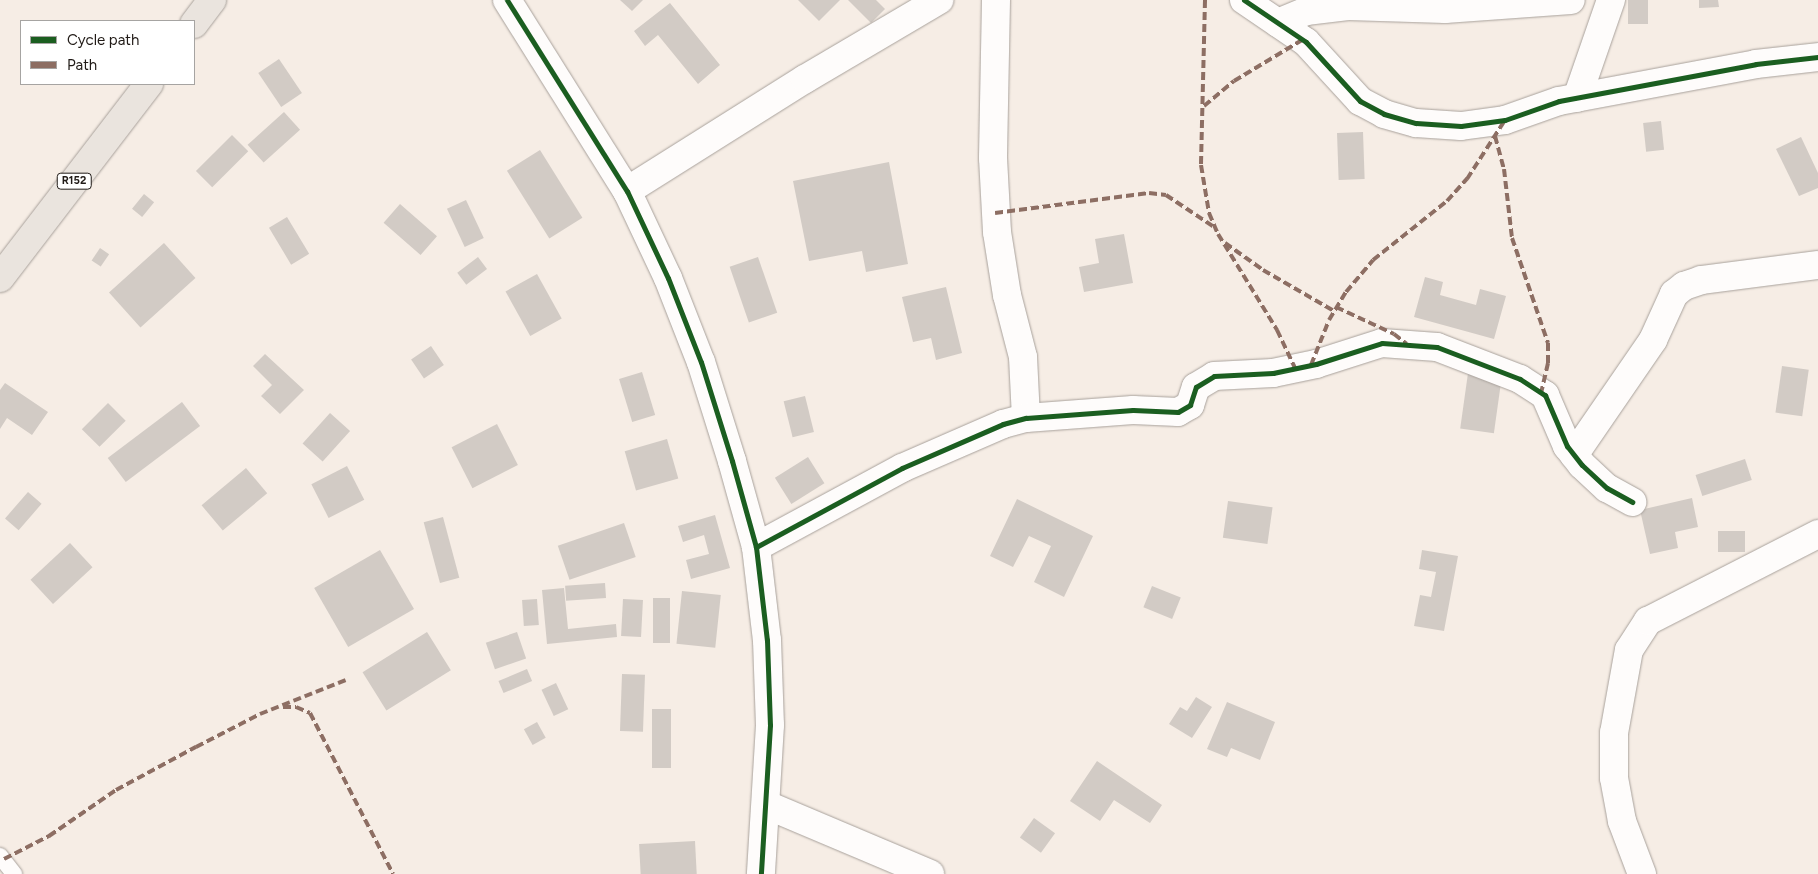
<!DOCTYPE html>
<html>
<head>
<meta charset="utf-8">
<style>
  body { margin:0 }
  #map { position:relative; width:1818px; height:874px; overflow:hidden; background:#f6ede5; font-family:Figtree,sans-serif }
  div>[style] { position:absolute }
  .building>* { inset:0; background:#d2cbc5; transform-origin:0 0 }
  .roads { filter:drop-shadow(0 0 1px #a8a19b) drop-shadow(0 0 1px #a8a19b) }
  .service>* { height:16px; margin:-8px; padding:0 8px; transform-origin:8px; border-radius:8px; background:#fefcfb }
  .minor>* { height:28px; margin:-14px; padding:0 14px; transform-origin:14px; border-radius:14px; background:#fefcfb }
  .primary>* { height:28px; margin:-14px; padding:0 14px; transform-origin:14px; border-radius:14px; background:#eae4de }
  .quiet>* { height:4px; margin-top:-2px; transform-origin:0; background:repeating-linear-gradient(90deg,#8d6e63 0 8px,transparent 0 12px) }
  .cycleway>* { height:5px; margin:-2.5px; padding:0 2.5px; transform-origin:2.5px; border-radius:2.5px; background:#1b5e20 }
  span { translate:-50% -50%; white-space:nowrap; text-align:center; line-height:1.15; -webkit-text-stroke:5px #fff; paint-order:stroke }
  .shield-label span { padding:1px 4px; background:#fff; border:1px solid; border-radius:4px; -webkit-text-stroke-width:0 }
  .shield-label { font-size:11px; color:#211b17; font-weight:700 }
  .legend { position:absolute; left:20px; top:20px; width:175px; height:65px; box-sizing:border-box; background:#fff; border:1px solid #a6a4a2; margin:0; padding:6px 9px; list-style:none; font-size:15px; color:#211b17 }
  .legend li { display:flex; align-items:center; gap:10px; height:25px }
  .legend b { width:25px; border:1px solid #a6a4a2 }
</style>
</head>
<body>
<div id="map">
  <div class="building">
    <i style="clip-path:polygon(620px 0,643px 0,632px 11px)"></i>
    <i style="clip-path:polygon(798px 0,840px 0,819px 21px)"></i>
    <i style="clip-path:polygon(848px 0,876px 0,885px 9px,871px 23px)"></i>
    <i style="left:1628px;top:0;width:20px;height:24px"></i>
    <i style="clip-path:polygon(1699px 0,1718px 0,1719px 7px,1699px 8px)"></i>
    <i style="clip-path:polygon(670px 3px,720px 65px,698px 84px,658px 35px,645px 46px,634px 31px)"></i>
    <i style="left:279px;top:59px;width:41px;height:25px;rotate:56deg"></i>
    <i style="left:284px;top:112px;width:24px;height:49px;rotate:48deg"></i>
    <i style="left:1661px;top:121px;width:29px;height:18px;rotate:84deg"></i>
    <i style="left:1363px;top:132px;width:47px;height:26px;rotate:88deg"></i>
    <i style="left:232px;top:135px;width:23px;height:51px;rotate:45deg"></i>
    <i style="clip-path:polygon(1801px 137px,1818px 173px,1818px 188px,1799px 196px,1776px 149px)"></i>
    <i style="left:540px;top:150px;width:80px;height:39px;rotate:58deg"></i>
    <i style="clip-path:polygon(889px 162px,908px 264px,866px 272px,862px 251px,809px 261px,793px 181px)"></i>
    <i style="left:144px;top:194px;width:13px;height:19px;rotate:39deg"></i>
    <i style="left:466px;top:200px;width:42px;height:21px;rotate:65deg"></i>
    <i style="left:400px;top:204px;width:49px;height:25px;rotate:41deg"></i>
    <i style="left:287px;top:217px;width:43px;height:21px;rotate:59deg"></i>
    <i style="clip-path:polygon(1124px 234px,1133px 283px,1084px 292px,1079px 267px,1099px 263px,1095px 239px)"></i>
    <i style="left:164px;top:243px;width:47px;height:74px;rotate:48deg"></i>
    <i style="left:100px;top:248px;width:11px;height:15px;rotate:34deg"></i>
    <i style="left:478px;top:257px;width:15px;height:26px;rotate:53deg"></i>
    <i style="left:758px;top:257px;width:59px;height:30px;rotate:71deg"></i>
    <i style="left:537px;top:274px;width:51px;height:36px;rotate:61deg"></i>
    <i style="clip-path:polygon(1425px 277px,1443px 282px,1440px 295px,1476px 305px,1480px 289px,1506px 296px,1494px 339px,1414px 317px)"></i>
    <i style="clip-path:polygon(946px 287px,962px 353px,936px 360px,931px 338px,913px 342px,902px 297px)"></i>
    <i style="left:431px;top:346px;width:23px;height:24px;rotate:56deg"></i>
    <i style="clip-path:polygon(265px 354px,304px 390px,280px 414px,261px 396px,272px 385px,253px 366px)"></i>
    <i style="left:1782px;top:366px;width:27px;height:47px;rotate:8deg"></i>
    <i style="left:642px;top:372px;width:45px;height:24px;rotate:73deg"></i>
    <i style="left:1468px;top:373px;width:34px;height:56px;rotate:8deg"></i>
    <i style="clip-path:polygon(5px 383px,48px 412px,32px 435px,7px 418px,0 429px,0 390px)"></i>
    <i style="left:805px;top:396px;width:37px;height:22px;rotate:76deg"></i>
    <i style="left:182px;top:402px;width:30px;height:93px;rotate:53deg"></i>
    <i style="left:108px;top:403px;width:25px;height:37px;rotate:45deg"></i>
    <i style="left:330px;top:413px;width:27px;height:41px;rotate:42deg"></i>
    <i style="left:497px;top:424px;width:46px;height:51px;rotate:63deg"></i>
    <i style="left:667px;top:439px;width:41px;height:44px;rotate:74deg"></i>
    <i style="left:808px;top:457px;width:31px;height:39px;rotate:58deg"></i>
    <i style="left:1745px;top:459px;width:22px;height:52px;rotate:72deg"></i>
    <i style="left:347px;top:466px;width:38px;height:40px;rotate:63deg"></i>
    <i style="left:246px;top:468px;width:33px;height:58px;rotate:50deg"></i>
    <i style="left:28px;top:492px;width:18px;height:35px;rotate:41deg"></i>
    <i style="clip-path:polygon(1692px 498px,1698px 527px,1675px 532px,1678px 548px,1650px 554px,1640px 510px)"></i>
    <i style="clip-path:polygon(1017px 499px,1093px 536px,1064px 597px,1034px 582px,1051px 546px,1029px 536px,1013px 567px,990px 556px)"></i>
    <i style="left:1228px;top:501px;width:45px;height:37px;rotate:8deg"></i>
    <i style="clip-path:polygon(715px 515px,730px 568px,691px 579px,686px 560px,709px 554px,704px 535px,683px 542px,678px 526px)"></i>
    <i style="left:443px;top:517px;width:63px;height:20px;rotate:75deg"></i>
    <i style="left:624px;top:523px;width:36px;height:70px;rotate:71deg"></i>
    <i style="left:1718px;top:531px;width:27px;height:21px"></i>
    <i style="left:70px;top:543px;width:33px;height:54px;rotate:47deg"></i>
    <i style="left:380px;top:550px;width:68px;height:76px;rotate:60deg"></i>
    <i style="clip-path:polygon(1422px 550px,1458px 556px,1444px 631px,1414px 626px,1420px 595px,1431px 597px,1436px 572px,1419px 569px)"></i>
    <i style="left:605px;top:583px;width:15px;height:40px;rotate:86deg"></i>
    <i style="left:1152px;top:586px;width:31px;height:23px;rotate:22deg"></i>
    <i style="clip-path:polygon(564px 588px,568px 629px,616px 624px,617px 637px,547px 644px,542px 590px)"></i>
    <i style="left:682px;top:591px;width:39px;height:53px;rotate:6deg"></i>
    <i style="left:653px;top:598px;width:17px;height:45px"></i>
    <i style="left:537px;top:599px;width:26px;height:15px;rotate:86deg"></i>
    <i style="left:623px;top:599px;width:20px;height:37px;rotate:3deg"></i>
    <i style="left:427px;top:632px;width:45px;height:76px;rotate:58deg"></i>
    <i style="left:517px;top:632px;width:28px;height:33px;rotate:71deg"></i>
    <i style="left:527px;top:669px;width:13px;height:31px;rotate:67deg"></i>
    <i style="left:622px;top:674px;width:23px;height:57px;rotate:2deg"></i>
    <i style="left:556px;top:683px;width:29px;height:16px;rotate:65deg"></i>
    <i style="clip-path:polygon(1196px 697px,1212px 707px,1192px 738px,1169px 724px,1180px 707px,1187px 711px)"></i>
    <i style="clip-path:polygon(1227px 702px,1275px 722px,1260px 760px,1231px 748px,1227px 757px,1207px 749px)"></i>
    <i style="left:652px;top:709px;width:19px;height:59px"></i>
    <i style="left:537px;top:722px;width:18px;height:15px;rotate:61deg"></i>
    <i style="clip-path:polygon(1097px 761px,1162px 805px,1150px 823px,1114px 800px,1100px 821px,1070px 801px)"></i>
    <i style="left:1034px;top:818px;width:26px;height:24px;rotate:36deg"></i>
    <i style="left:695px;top:841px;width:33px;height:56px;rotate:87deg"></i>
  </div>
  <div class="roads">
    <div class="service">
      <i style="left:0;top:856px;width:23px;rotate:52deg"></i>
    </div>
    <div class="minor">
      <i style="left:507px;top:0;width:226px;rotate:57.9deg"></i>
      <i style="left:627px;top:191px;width:96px;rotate:64.8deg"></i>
      <i style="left:668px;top:278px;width:90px;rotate:68.6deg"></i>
      <i style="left:701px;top:362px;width:104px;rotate:72.6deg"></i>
      <i style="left:732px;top:461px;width:89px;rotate:74.4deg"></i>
      <i style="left:756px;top:547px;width:94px;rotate:83.3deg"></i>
      <i style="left:767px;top:640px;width:85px;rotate:88deg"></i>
      <i style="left:770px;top:725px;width:149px;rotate:93.5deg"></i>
      <i style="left:996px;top:0;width:158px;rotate:91.1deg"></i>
      <i style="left:993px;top:158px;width:74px;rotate:86.9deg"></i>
      <i style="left:997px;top:232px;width:64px;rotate:81deg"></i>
      <i style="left:1007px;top:295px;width:64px;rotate:75.5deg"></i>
      <i style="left:1023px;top:357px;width:61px;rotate:87.2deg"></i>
      <i style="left:1244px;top:0;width:75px;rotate:34.1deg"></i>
      <i style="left:1306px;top:42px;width:80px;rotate:47.5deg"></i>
      <i style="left:1360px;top:101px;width:27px;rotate:28deg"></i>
      <i style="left:1384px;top:114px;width:33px;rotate:16deg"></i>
      <i style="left:1416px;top:123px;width:45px;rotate:3.8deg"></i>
      <i style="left:1461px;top:126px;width:44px;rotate:-7.8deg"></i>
      <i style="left:1505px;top:120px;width:57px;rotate:-19.4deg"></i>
      <i style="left:1559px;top:101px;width:200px;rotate:-10.6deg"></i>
      <i style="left:1756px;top:64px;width:62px;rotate:-6.4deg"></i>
      <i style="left:1278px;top:23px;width:30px;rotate:-23deg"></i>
      <i style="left:1306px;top:11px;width:42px;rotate:-6.8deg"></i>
      <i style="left:1348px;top:6px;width:97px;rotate:1.8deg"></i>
      <i style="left:1445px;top:9px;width:126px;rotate:-4.1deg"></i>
      <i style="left:1577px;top:98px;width:104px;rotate:-70.9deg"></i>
      <i style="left:627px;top:191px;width:210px;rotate:-32.2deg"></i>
      <i style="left:805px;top:79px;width:156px;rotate:-30.5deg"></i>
      <i style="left:1574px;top:455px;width:140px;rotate:-55.5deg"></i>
      <i style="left:1653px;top:340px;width:51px;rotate:-65.5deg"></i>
      <i style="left:1674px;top:294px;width:13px;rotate:-39deg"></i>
      <i style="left:1684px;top:286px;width:18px;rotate:-19deg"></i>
      <i style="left:1701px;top:280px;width:118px;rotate:-7.3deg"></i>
      <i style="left:756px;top:547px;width:166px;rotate:-28.4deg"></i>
      <i style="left:902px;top:468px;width:110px;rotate:-23.5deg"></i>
      <i style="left:1003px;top:424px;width:24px;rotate:-15deg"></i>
      <i style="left:1026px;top:418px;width:107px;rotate:-4.3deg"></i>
      <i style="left:1133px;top:410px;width:45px;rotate:2.5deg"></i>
      <i style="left:1178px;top:412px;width:14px;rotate:-30deg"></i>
      <i style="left:1190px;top:405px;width:19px;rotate:-72deg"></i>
      <i style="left:1196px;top:387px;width:21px;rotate:-31deg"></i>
      <i style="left:1214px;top:376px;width:59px;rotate:-2.9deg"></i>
      <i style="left:1273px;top:373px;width:44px;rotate:-11.8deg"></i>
      <i style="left:1316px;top:364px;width:69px;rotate:-17.7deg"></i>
      <i style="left:1382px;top:343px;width:55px;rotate:4.2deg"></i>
      <i style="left:1437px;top:347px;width:89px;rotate:21.1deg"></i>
      <i style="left:1520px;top:379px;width:30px;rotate:33deg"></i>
      <i style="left:1545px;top:395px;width:56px;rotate:66.7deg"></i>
      <i style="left:1567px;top:446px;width:24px;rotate:52deg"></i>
      <i style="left:1582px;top:465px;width:34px;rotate:43deg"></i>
      <i style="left:1607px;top:488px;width:29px;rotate:29deg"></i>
      <i style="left:767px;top:805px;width:177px;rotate:22.9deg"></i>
      <i style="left:1642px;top:874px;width:57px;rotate:-110.7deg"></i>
      <i style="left:1622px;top:821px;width:44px;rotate:-100.5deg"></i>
      <i style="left:1614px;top:778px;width:45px;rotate:-90deg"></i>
      <i style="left:1614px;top:733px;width:84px;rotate:-79.8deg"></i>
      <i style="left:1629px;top:650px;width:35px;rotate:-57deg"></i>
      <i style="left:1648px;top:621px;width:191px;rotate:-27.1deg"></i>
    </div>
    <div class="primary">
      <i style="left:194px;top:24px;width:30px;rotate:-53deg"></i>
      <i style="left:0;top:278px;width:245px;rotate:-52.5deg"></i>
    </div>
  </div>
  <div class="quiet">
    <i style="left:1205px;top:0;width:165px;rotate:91.4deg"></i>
    <i style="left:1201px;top:165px;width:49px;rotate:80.5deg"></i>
    <i style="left:1209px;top:213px;width:23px;rotate:67deg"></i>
    <i style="left:1218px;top:234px;width:113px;rotate:58.4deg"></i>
    <i style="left:1277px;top:330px;width:42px;rotate:64.7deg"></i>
    <i style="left:1204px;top:106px;width:39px;rotate:-40deg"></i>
    <i style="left:1234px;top:81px;width:79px;rotate:-31.1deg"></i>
    <i style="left:1495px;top:136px;width:34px;rotate:75deg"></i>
    <i style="left:1504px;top:169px;width:69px;rotate:83.4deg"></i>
    <i style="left:1512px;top:238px;width:111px;rotate:71.1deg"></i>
    <i style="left:1548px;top:343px;width:20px;rotate:90deg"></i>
    <i style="left:1548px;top:363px;width:31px;rotate:103deg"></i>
    <i style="left:995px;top:213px;width:155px;rotate:-7.4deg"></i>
    <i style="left:1149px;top:193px;width:17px;rotate:7deg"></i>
    <i style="left:1166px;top:195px;width:58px;rotate:33.7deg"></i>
    <i style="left:1225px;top:243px;width:47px;rotate:35.4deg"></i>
    <i style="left:1263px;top:270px;width:82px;rotate:30deg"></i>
    <i style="left:1336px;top:307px;width:64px;rotate:25deg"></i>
    <i style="left:1394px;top:334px;width:16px;rotate:38deg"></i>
    <i style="left:1311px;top:365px;width:48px;rotate:-68.2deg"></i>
    <i style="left:1329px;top:320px;width:33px;rotate:-59deg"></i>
    <i style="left:1346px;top:292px;width:42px;rotate:-49.8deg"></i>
    <i style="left:1373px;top:260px;width:95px;rotate:-38.6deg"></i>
    <i style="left:1447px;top:201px;width:30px;rotate:-48deg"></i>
    <i style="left:1467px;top:179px;width:70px;rotate:-57.2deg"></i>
    <i style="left:283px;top:707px;width:13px"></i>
    <i style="left:296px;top:707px;width:15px;rotate:23deg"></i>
    <i style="left:310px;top:713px;width:181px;rotate:62.7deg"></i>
    <i style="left:4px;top:859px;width:51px;rotate:-27.1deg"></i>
    <i style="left:49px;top:836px;width:81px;rotate:-34.5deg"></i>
    <i style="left:116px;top:790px;width:91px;rotate:-28.3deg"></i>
    <i style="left:196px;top:747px;width:72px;rotate:-27.3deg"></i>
    <i style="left:260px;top:714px;width:92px;rotate:-21.6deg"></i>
  </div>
  <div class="cycleway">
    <i style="left:507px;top:0;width:226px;rotate:57.9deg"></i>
    <i style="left:627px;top:191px;width:96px;rotate:64.8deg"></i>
    <i style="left:668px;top:278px;width:90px;rotate:68.6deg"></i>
    <i style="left:701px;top:362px;width:104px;rotate:72.6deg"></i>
    <i style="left:732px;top:461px;width:89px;rotate:74.4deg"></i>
    <i style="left:756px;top:547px;width:94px;rotate:83.3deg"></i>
    <i style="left:767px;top:640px;width:85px;rotate:88deg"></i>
    <i style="left:770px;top:725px;width:149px;rotate:93.5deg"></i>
    <i style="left:1244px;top:0;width:75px;rotate:34.1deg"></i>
    <i style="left:1306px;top:42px;width:80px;rotate:47.5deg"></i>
    <i style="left:1360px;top:101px;width:27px;rotate:28deg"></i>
    <i style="left:1384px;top:114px;width:33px;rotate:16deg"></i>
    <i style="left:1416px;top:123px;width:45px;rotate:3.8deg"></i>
    <i style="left:1461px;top:126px;width:44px;rotate:-7.8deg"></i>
    <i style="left:1505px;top:120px;width:57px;rotate:-19.4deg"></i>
    <i style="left:1559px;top:101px;width:200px;rotate:-10.6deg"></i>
    <i style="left:1756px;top:64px;width:62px;rotate:-6.4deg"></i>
    <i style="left:756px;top:547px;width:166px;rotate:-28.4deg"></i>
    <i style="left:902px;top:468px;width:110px;rotate:-23.5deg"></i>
    <i style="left:1003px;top:424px;width:24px;rotate:-15deg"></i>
    <i style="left:1026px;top:418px;width:107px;rotate:-4.3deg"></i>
    <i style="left:1133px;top:410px;width:45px;rotate:2.5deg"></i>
    <i style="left:1178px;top:412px;width:14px;rotate:-30deg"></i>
    <i style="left:1190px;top:405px;width:19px;rotate:-72deg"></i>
    <i style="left:1196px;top:387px;width:21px;rotate:-31deg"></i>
    <i style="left:1214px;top:376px;width:59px;rotate:-2.9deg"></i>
    <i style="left:1273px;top:373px;width:44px;rotate:-11.8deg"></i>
    <i style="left:1316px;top:364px;width:69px;rotate:-17.7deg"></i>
    <i style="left:1382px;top:343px;width:55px;rotate:4.2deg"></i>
    <i style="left:1437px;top:347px;width:89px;rotate:21.1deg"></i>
    <i style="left:1520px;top:379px;width:30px;rotate:33deg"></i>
    <i style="left:1545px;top:395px;width:56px;rotate:66.7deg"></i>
    <i style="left:1567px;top:446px;width:24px;rotate:52deg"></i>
    <i style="left:1582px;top:465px;width:34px;rotate:43deg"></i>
    <i style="left:1607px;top:488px;width:29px;rotate:29deg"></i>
  </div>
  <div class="shield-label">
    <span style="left:74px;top:181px">R152</span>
  </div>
  <ul class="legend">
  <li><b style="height:6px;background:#1b5e20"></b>Cycle path</li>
  <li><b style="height:6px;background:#8d6e63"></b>Path</li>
  </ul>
</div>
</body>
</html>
